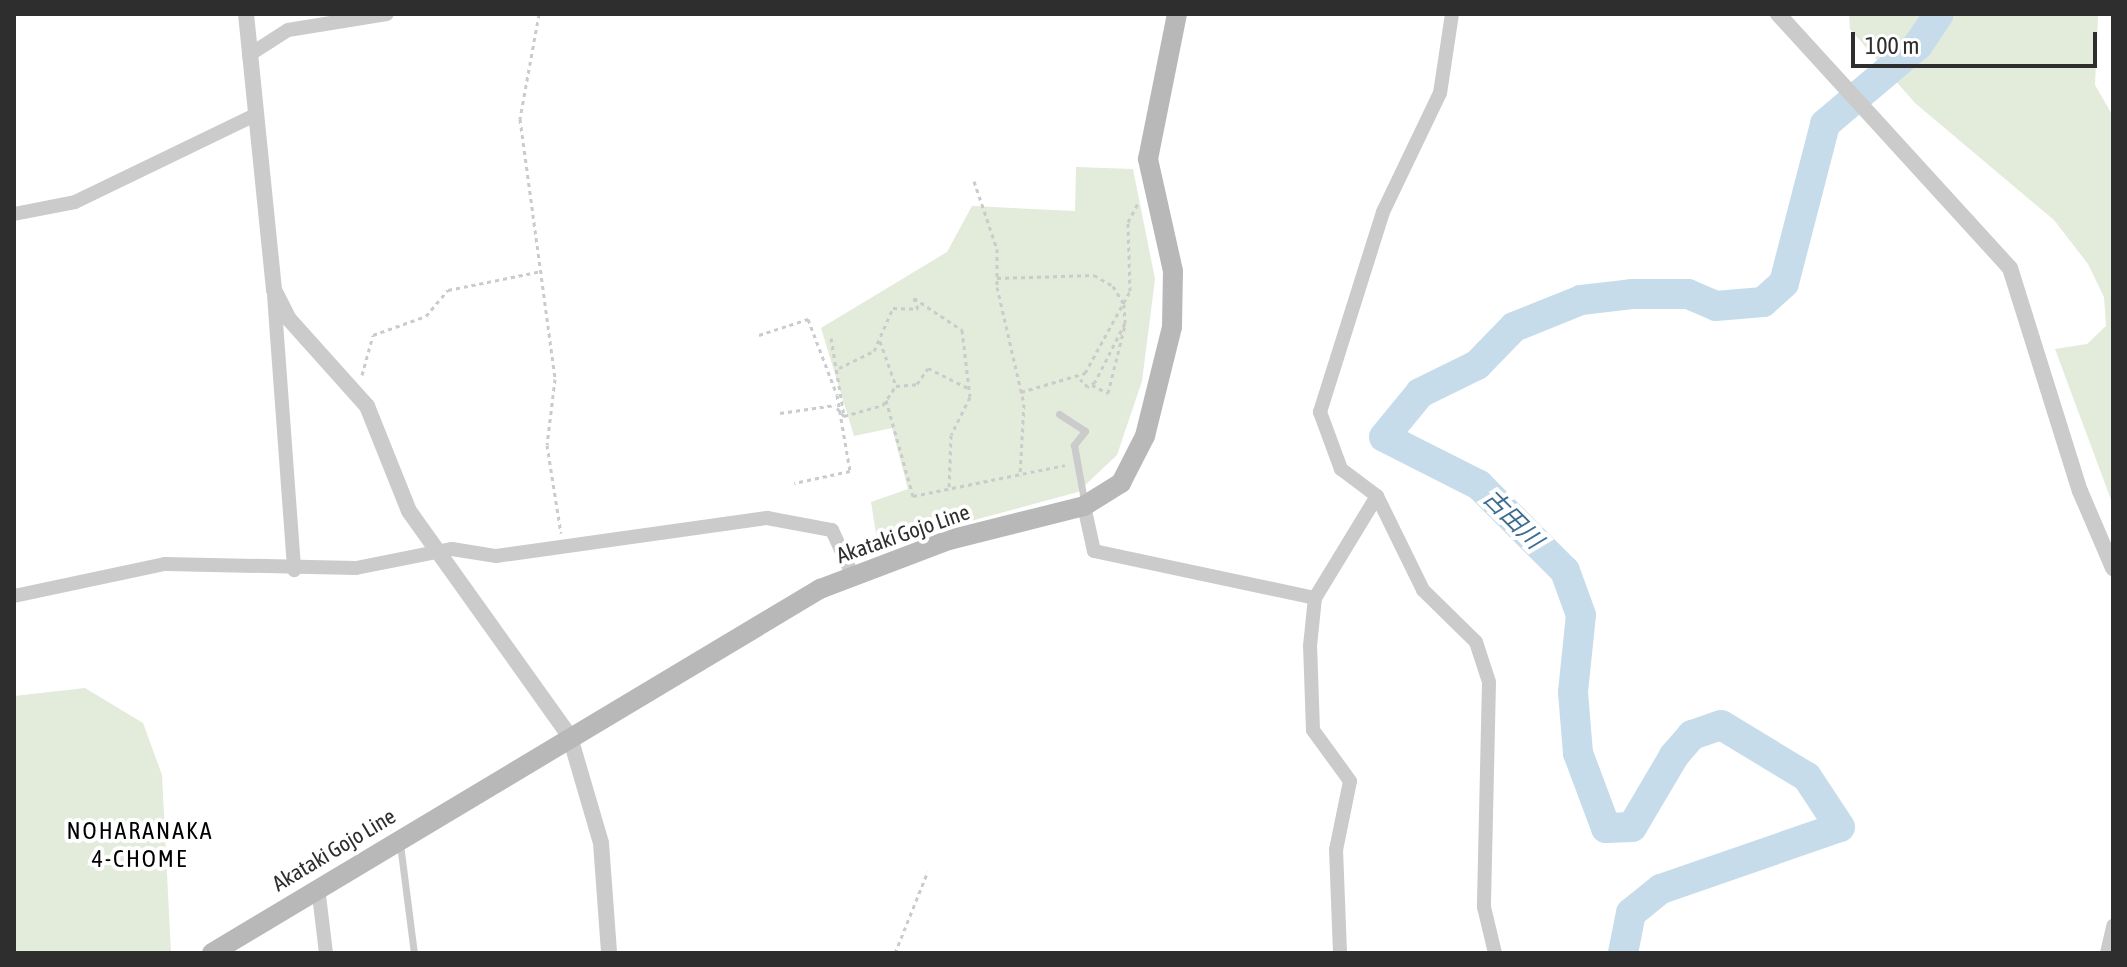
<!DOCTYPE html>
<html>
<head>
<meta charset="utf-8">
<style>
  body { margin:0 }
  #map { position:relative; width:2127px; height:967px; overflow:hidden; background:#fff; font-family:"Asap Condensed","Noto Sans JP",sans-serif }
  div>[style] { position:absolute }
  .green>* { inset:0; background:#e3ebdb }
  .river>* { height:30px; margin:-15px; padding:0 15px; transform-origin:15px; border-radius:15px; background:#c7dceb }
  .path>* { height:3px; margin-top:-1.5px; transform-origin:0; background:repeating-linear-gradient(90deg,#cbcbcb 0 4px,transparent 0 8px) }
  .service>* { height:7px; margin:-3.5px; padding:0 3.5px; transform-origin:3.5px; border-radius:3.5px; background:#cbcbcb }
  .minor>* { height:14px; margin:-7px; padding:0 7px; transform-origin:7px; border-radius:7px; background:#cbcbcb }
  .tertiary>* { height:16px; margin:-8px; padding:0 8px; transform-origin:8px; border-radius:8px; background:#cbcbcb }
  .secondary>* { height:20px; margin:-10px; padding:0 10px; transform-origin:10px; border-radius:10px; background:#b8b8b8 }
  span { translate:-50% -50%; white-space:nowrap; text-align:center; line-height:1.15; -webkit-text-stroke:8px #fff; paint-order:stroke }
  .street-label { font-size:22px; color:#2e2e2e }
  .water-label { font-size:24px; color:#3c6c90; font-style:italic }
  .neighbourhood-label { font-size:24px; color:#000; letter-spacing:2px }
  .frame { position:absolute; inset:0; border:16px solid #2e2e2e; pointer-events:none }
  .scale { position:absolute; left:1851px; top:32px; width:246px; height:36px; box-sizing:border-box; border:4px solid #2e2e2e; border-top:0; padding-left:10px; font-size:24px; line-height:28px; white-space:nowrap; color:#2e2e2e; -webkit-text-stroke:6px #fff; paint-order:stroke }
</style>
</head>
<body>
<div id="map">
  <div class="green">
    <i style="clip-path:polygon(1849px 15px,2098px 16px,2095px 85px,2113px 116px,2113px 505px,2055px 349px,2087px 344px,2106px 326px,2104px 297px,2088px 264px,2054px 220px,1915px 103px,1850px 29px)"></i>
    <i style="clip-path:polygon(1076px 167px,1133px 169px,1155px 279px,1142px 381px,1117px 455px,1078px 492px,878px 546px,871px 502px,908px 489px,892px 428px,854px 436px,821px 328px,947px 252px,972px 206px,1075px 211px)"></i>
    <i style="clip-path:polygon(85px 688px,143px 723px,162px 775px,171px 953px,14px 953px,14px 696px)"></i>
  </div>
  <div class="river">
    <i style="left:1623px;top:953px;width:41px;rotate:-78.7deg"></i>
    <i style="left:1631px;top:913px;width:38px;rotate:-39deg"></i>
    <i style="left:1661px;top:889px;width:189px;rotate:-19.1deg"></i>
    <i style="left:1840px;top:827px;width:60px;rotate:-123.4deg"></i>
    <i style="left:1807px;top:777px;width:100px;rotate:-148.8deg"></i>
    <i style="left:1721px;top:725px;width:31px;rotate:161deg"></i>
    <i style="left:1692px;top:735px;width:28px;rotate:131deg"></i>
    <i style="left:1674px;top:756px;width:82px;rotate:120.6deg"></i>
    <i style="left:1632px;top:827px;width:26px;rotate:178deg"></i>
    <i style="left:1606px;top:828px;width:80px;rotate:-110.5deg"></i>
    <i style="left:1578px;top:753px;width:61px;rotate:-94.7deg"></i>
    <i style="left:1573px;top:692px;width:77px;rotate:-84.1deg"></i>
    <i style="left:1581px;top:615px;width:47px;rotate:-110deg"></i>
    <i style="left:1565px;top:571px;width:122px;rotate:-135deg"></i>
    <i style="left:1479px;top:485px;width:106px;rotate:-153.2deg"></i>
    <i style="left:1384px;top:437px;width:57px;rotate:-50.7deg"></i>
    <i style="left:1420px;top:393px;width:64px;rotate:-26.2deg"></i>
    <i style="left:1477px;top:365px;width:53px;rotate:-45.8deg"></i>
    <i style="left:1514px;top:327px;width:72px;rotate:-21.9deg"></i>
    <i style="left:1581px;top:300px;width:51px;rotate:-6.7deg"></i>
    <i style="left:1632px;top:294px;width:56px"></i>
    <i style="left:1688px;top:294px;width:30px;rotate:23deg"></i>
    <i style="left:1716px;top:306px;width:47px;rotate:-4.9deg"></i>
    <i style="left:1763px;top:302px;width:28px;rotate:-42deg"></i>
    <i style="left:1784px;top:283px;width:164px;rotate:-75.5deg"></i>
    <i style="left:1825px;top:124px;width:122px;rotate:-40.3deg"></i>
    <i style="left:1918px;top:45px;width:37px;rotate:-56deg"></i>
  </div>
  <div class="path">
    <i style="left:539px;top:14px;width:107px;rotate:100.3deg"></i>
    <i style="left:520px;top:119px;width:262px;rotate:82.3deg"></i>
    <i style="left:555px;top:379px;width:66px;rotate:96.9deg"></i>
    <i style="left:547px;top:445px;width:89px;rotate:81deg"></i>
    <i style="left:974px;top:181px;width:72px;rotate:71.3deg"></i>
    <i style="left:997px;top:249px;width:38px;rotate:90deg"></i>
    <i style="left:997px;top:287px;width:120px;rotate:77deg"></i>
    <i style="left:1024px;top:404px;width:72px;rotate:93.2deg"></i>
    <i style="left:997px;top:278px;width:97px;rotate:-1.8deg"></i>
    <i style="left:1094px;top:275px;width:22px;rotate:30deg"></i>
    <i style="left:1113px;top:286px;width:21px;rotate:59deg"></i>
    <i style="left:1124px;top:304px;width:19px;rotate:87deg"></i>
    <i style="left:1125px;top:323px;width:66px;rotate:117deg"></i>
    <i style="left:1095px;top:382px;width:9px;rotate:144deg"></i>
    <i style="left:1088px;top:387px;width:11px;rotate:-135deg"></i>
    <i style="left:759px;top:335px;width:52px;rotate:-18.1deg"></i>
    <i style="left:808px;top:319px;width:81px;rotate:69.1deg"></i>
    <i style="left:837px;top:395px;width:77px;rotate:80.3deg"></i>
    <i style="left:850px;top:471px;width:57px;rotate:167.9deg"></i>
    <i style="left:831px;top:338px;width:79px;rotate:80.5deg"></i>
    <i style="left:880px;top:341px;width:48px;rotate:70.4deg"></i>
    <i style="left:839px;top:368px;width:39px;rotate:-26deg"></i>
    <i style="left:874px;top:351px;width:47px;rotate:-66.2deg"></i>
    <i style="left:893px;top:308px;width:25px;rotate:2deg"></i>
    <i style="left:918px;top:309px;width:12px;rotate:-110deg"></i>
    <i style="left:914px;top:298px;width:58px;rotate:33.7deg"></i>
    <i style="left:962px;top:330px;width:67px;rotate:83.2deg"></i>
    <i style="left:970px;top:397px;width:42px;rotate:116.6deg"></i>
    <i style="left:951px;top:435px;width:55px;rotate:92.1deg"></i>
    <i style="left:362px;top:375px;width:41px;rotate:-74.6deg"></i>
    <i style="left:373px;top:335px;width:56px;rotate:-19.7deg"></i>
    <i style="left:426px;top:316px;width:34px;rotate:-50deg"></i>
    <i style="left:448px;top:290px;width:96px;rotate:-11.4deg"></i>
    <i style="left:1092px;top:385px;width:18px;rotate:27deg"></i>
    <i style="left:1108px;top:393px;width:70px;rotate:-76deg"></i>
    <i style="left:1021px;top:392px;width:67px;rotate:-16.5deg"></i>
    <i style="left:1085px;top:373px;width:94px;rotate:-61.2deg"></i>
    <i style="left:1130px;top:291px;width:69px;rotate:-91.7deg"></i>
    <i style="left:1128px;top:222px;width:24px;rotate:-62deg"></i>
    <i style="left:886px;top:400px;width:100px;rotate:74.3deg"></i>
    <i style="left:913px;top:496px;width:155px;rotate:-11.5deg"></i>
    <i style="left:837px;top:408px;width:11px;rotate:49deg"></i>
    <i style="left:780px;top:413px;width:56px;rotate:-8.3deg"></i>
    <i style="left:844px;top:416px;width:41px;rotate:-15.8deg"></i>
    <i style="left:883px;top:405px;width:23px;rotate:-56deg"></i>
    <i style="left:896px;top:386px;width:21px;rotate:-5deg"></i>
    <i style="left:917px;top:384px;width:19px;rotate:-55deg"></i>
    <i style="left:928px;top:368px;width:47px;rotate:26.6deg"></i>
    <i style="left:895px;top:953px;width:88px;rotate:-68.1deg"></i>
  </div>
  <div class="service">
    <i style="left:1059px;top:414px;width:31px;rotate:33deg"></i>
    <i style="left:1085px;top:431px;width:18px;rotate:128deg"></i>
    <i style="left:1074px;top:445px;width:56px;rotate:79.7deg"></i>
    <i style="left:400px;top:844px;width:110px;rotate:82.7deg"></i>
  </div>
  <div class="minor">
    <i style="left:1452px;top:14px;width:80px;rotate:98.6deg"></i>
    <i style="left:1440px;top:93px;width:132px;rotate:115.6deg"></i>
    <i style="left:1383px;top:212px;width:210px;rotate:107.5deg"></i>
    <i style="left:1320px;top:412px;width:61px;rotate:69.8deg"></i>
    <i style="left:1341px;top:469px;width:45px;rotate:36.9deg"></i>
    <i style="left:1377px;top:496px;width:105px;rotate:63.9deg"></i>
    <i style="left:1423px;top:590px;width:74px;rotate:44.5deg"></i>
    <i style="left:1476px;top:642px;width:42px;rotate:72deg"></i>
    <i style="left:1489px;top:682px;width:225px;rotate:91.3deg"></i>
    <i style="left:1484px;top:907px;width:47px;rotate:76.6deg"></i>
    <i style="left:249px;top:55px;width:46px;rotate:-32.7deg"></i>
    <i style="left:288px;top:30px;width:100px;rotate:-9.2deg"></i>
    <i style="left:14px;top:214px;width:62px;rotate:-11.1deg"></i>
    <i style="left:75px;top:202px;width:200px;rotate:-25.8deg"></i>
    <i style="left:274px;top:295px;width:276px;rotate:85.8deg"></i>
    <i style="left:1084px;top:506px;width:46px;rotate:77.5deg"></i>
    <i style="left:1094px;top:551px;width:226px;rotate:12deg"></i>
    <i style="left:14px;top:596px;width:154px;rotate:-12deg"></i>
    <i style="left:165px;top:564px;width:191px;rotate:1.2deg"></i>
    <i style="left:356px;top:568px;width:98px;rotate:-11.2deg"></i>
    <i style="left:452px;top:549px;width:45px;rotate:9deg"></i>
    <i style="left:496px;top:556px;width:274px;rotate:-8deg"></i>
    <i style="left:767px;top:518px;width:66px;rotate:10.5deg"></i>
    <i style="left:832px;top:530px;width:48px;rotate:65.6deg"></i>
    <i style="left:318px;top:887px;width:66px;rotate:83.1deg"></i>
    <i style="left:1340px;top:953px;width:103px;rotate:-92.2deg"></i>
    <i style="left:1336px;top:850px;width:70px;rotate:-78.5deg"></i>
    <i style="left:1350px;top:781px;width:63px;rotate:-126deg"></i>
    <i style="left:1313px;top:730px;width:84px;rotate:-92deg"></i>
    <i style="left:1310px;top:646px;width:48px;rotate:-84.1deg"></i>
    <i style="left:1315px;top:598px;width:119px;rotate:-58.7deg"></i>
    <i style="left:2107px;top:953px;width:28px;rotate:-77deg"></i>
  </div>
  <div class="tertiary">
    <i style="left:246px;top:14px;width:277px;rotate:84.2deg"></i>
    <i style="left:274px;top:290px;width:31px;rotate:63deg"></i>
    <i style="left:288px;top:318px;width:118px;rotate:48.1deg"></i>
    <i style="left:367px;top:406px;width:113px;rotate:68.2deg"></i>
    <i style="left:409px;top:511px;width:277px;rotate:54.5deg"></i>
    <i style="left:570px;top:737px;width:110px;rotate:73.7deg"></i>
    <i style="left:601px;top:843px;width:110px;rotate:85.8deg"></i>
    <i style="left:1778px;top:14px;width:344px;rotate:47.6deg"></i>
    <i style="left:2010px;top:268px;width:234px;rotate:72.6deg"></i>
    <i style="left:2080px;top:491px;width:84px;rotate:66.8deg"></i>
  </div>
  <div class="secondary">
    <i style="left:212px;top:953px;width:709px;rotate:-30.91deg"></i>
    <i style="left:820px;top:589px;width:138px;rotate:-20.8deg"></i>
    <i style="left:949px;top:540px;width:139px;rotate:-14.1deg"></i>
    <i style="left:1084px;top:506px;width:44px;rotate:-31.9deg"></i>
    <i style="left:1121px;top:483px;width:53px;rotate:-62.9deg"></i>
    <i style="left:1145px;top:436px;width:112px;rotate:-76.1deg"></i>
    <i style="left:1172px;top:327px;width:56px;rotate:-89deg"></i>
    <i style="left:1173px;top:271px;width:115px;rotate:-102.6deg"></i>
    <i style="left:1148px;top:159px;width:148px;rotate:-78.7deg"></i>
  </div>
  <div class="street-label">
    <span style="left:903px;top:534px;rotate:-19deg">Akataki Gojo Line</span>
    <span style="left:334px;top:850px;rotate:-31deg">Akataki Gojo Line</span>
  </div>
  <div class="water-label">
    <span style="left:1513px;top:519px;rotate:45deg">古田川</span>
  </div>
  <div class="neighbourhood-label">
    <span style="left:140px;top:845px">NOHARANAKA<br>4-CHOME</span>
  </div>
  <div class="frame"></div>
  <div class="scale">100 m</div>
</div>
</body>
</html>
